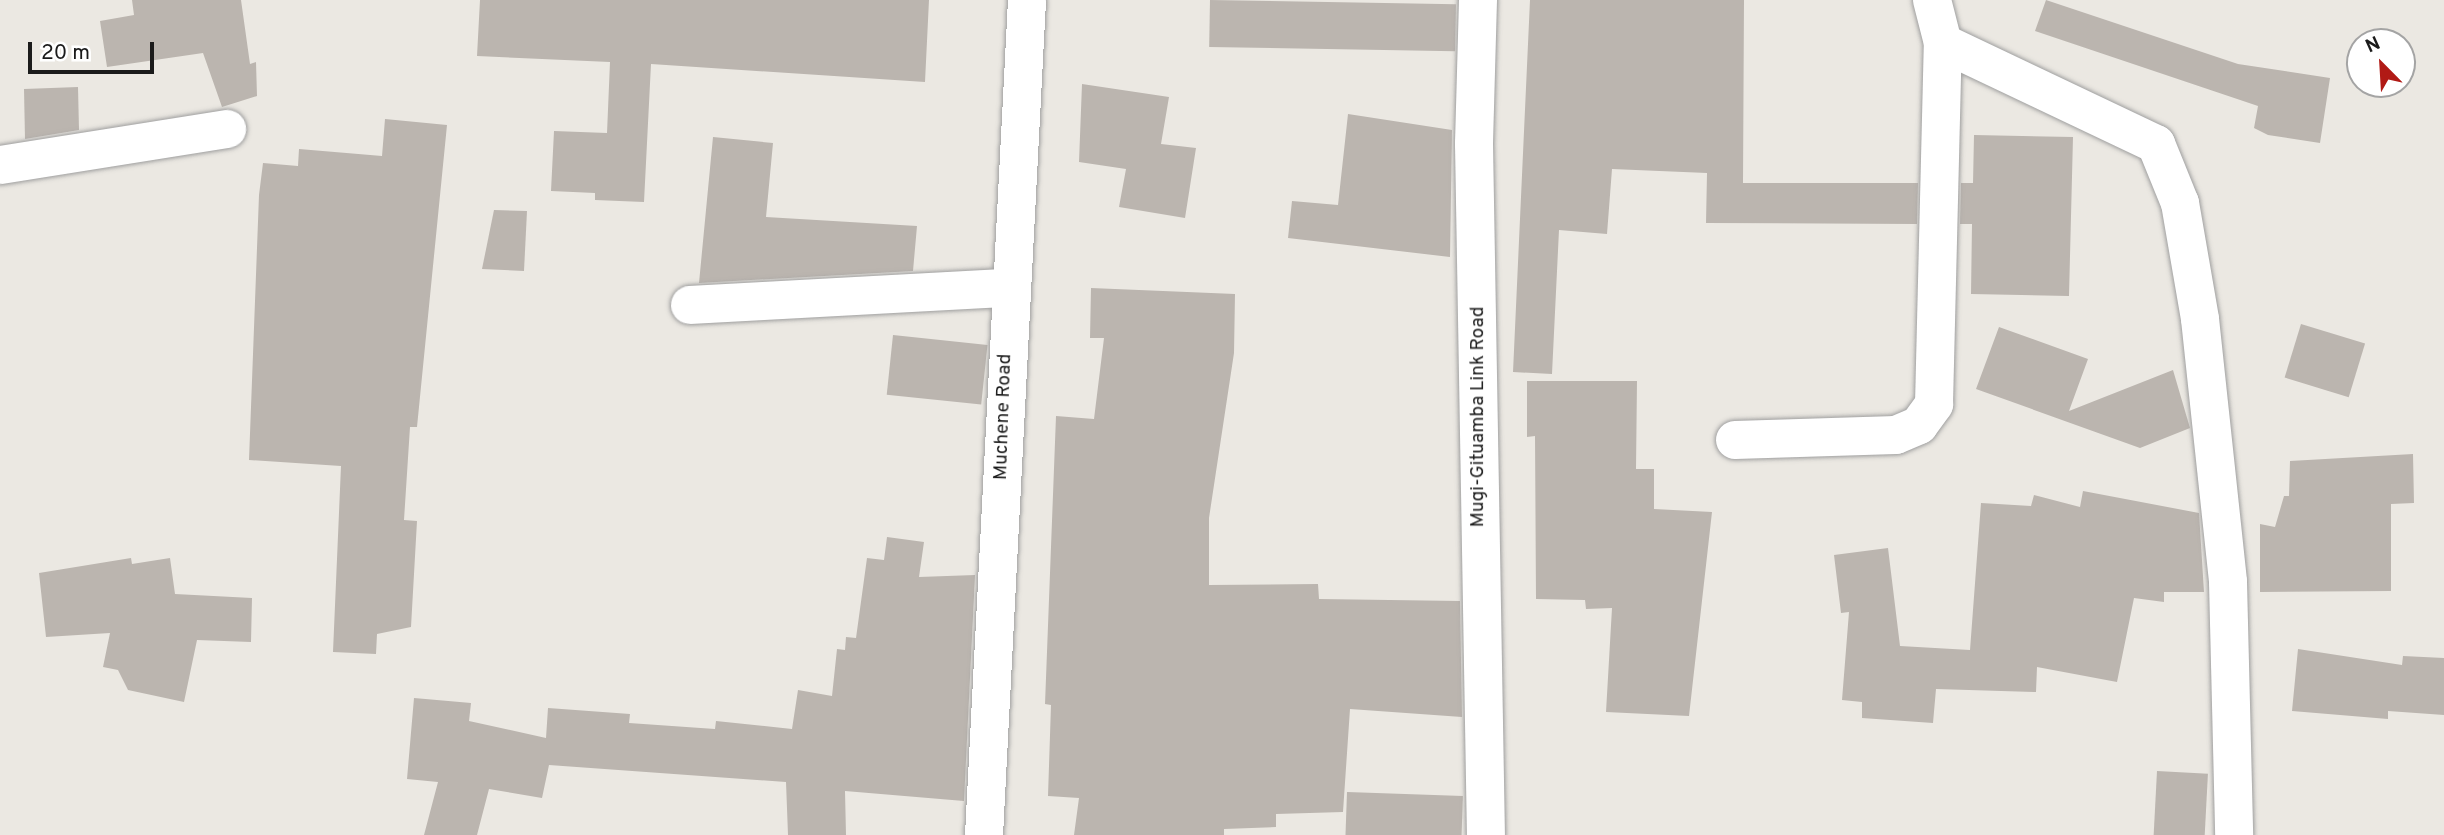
<!DOCTYPE html>
<html>
<head>
<meta charset="utf-8">
<style>
  body { margin:0 }
  #map { position:relative; width:2444px; height:835px; overflow:hidden; background:#ebe8e2; font-family:Overpass,sans-serif }
  div>[style] { position:absolute }
  .building>* { inset:0; background:#bbb5af; transform-origin:0 0 }
  .roads { filter:drop-shadow(0 0 2px #9f9f9f) drop-shadow(0 0 2px #9f9f9f) }
  .minor>* { height:38px; margin:-19px; padding:0 19px; transform-origin:19px; border-radius:19px; background:#fff }
  span { translate:-50% -50%; white-space:nowrap; text-align:center; line-height:1.15; -webkit-text-stroke:5px #fff; paint-order:stroke }
  .street-label { font-size:19px; color:#1b1b1b }
  .north { position:absolute; left:2346px; top:28px; width:70px; height:70px; box-sizing:border-box; background:#fff; border:2px solid #a4a4a4; border-radius:50%; rotate:336deg; font-size:19px; font-weight:700; line-height:28px; text-align:center; color:#1b1b1b }
  .north::after { content:''; display:block; margin:auto; width:24px; height:32px; background:#b11a15; clip-path:polygon(50% 0,100% 100%,50% 72%,0 100%) }
  .scale { position:absolute; left:28px; top:42px; width:126px; height:32px; box-sizing:border-box; border:4px solid #1b1b1b; border-top:0; padding-left:9px; font-size:21px; line-height:24px; white-space:nowrap; color:#1b1b1b; -webkit-text-stroke:5px #fff; paint-order:stroke }
</style>
</head>
<body>
<div id="map">
  <div class="building">
    <i style="clip-path:polygon(132px 0,241px 0,250px 64px,256px 62px,257px 96px,222px 107px,203px 53px,107px 67px,100px 21px,134px 15px)"></i>
    <i style="clip-path:polygon(480px 0,929px 0,925px 82px,651px 64px,644px 202px,595px 200px,595px 193px,551px 191px,554px 131px,607px 133px,610px 62px,477px 56px)"></i>
    <i style="left:1210px;top:0;width:246px;height:47px;rotate:1deg"></i>
    <i style="clip-path:polygon(1530px 0,1744px 0,1743px 183px,1918px 183px,1917px 224px,1706px 223px,1707px 173px,1612px 169px,1607px 234px,1559px 230px,1552px 374px,1513px 372px)"></i>
    <i style="clip-path:polygon(2046px 0,2238px 64px,2330px 78px,2320px 143px,2268px 135px,2254px 128px,2258px 106px,2035px 31px)"></i>
    <i style="clip-path:polygon(1082px 84px,1169px 97px,1161px 144px,1196px 148px,1185px 218px,1119px 207px,1126px 169px,1079px 162px)"></i>
    <i style="clip-path:polygon(78px 87px,79px 130px,25px 139px,24px 89px)"></i>
    <i style="clip-path:polygon(1348px 114px,1452px 130px,1450px 257px,1288px 238px,1292px 201px,1338px 205px)"></i>
    <i style="clip-path:polygon(385px 119px,447px 125px,417px 427px,410px 427px,404px 520px,417px 521px,411px 627px,377px 634px,376px 654px,333px 652px,341px 466px,249px 460px,259px 195px,263px 163px,298px 166px,299px 149px,382px 156px)"></i>
    <i style="clip-path:polygon(1974px 135px,2073px 137px,2069px 296px,1971px 294px,1972px 224px,1960px 224px,1961px 183px,1973px 183px)"></i>
    <i style="clip-path:polygon(713px 137px,773px 143px,766px 217px,917px 226px,913px 271px,699px 283px)"></i>
    <i style="clip-path:polygon(494px 210px,527px 211px,524px 271px,482px 269px)"></i>
    <i style="clip-path:polygon(1091px 288px,1235px 294px,1234px 353px,1209px 518px,1209px 585px,1318px 584px,1319px 599px,1460px 601px,1462px 717px,1350px 709px,1343px 812px,1276px 814px,1276px 827px,1224px 829px,1224px 835px,1074px 835px,1079px 798px,1048px 796px,1051px 705px,1045px 704px,1056px 416px,1094px 419px,1104px 338px,1090px 338px)"></i>
    <i style="left:2301px;top:324px;width:67px;height:56px;rotate:17deg"></i>
    <i style="clip-path:polygon(1999px 327px,2088px 359px,2069px 411px,2173px 370px,2190px 428px,2140px 448px,1976px 389px)"></i>
    <i style="left:893px;top:335px;width:95px;height:60px;rotate:6deg"></i>
    <i style="clip-path:polygon(1527px 381px,1637px 381px,1636px 469px,1654px 469px,1654px 509px,1712px 512px,1689px 716px,1606px 712px,1612px 608px,1586px 609px,1585px 600px,1536px 599px,1535px 436px,1527px 437px)"></i>
    <i style="clip-path:polygon(2413px 454px,2414px 503px,2391px 504px,2391px 591px,2260px 592px,2260px 524px,2275px 527px,2284px 496px,2289px 496px,2290px 461px)"></i>
    <i style="clip-path:polygon(2083px 491px,2199px 513px,2204px 592px,2164px 592px,2164px 602px,2134px 598px,2117px 682px,2037px 667px,2036px 692px,1936px 689px,1933px 723px,1862px 718px,1862px 702px,1842px 700px,1849px 612px,1841px 613px,1834px 555px,1888px 548px,1900px 646px,1970px 650px,1981px 503px,2031px 506px,2034px 495px,2080px 507px)"></i>
    <i style="clip-path:polygon(887px 537px,924px 542px,919px 577px,975px 575px,964px 801px,845px 791px,846px 835px,788px 835px,786px 782px,549px 765px,542px 798px,489px 789px,477px 835px,424px 835px,438px 782px,407px 779px,414px 698px,471px 703px,469px 721px,546px 738px,548px 708px,630px 714px,629px 723px,715px 729px,716px 721px,792px 729px,798px 690px,832px 696px,837px 649px,845px 650px,846px 637px,856px 638px,867px 558px,884px 560px)"></i>
    <i style="clip-path:polygon(131px 558px,132px 564px,170px 558px,175px 594px,252px 598px,251px 642px,197px 640px,184px 702px,128px 690px,118px 670px,103px 667px,110px 633px,46px 637px,39px 573px)"></i>
    <i style="clip-path:polygon(2298px 649px,2402px 665px,2403px 656px,2444px 658px,2444px 715px,2388px 711px,2388px 719px,2292px 711px)"></i>
    <i style="left:2157px;top:771px;width:51px;height:64px;rotate:3deg"></i>
    <i style="left:1347px;top:792px;width:116px;height:43px;rotate:2deg"></i>
  </div>
  <div class="roads">
    <div class="minor">
      <i style="left:1478px;top:0;width:144px;rotate:91.6deg"></i>
      <i style="left:1474px;top:144px;width:691px;rotate:89.01deg"></i>
      <i style="left:1932px;top:0;width:44px;rotate:75.7deg"></i>
      <i style="left:1943px;top:43px;width:236px;rotate:25.4deg"></i>
      <i style="left:2156px;top:144px;width:64px;rotate:67.9deg"></i>
      <i style="left:2180px;top:203px;width:118px;rotate:80.2deg"></i>
      <i style="left:2200px;top:319px;width:264px;rotate:83.9deg"></i>
      <i style="left:2228px;top:582px;width:253px;rotate:88.6deg"></i>
      <i style="left:0;top:165px;width:230px;rotate:-9deg"></i>
      <i style="left:690px;top:305px;width:318px;rotate:-3.1deg"></i>
      <i style="left:1735px;top:440px;width:161px;rotate:-1.8deg"></i>
      <i style="left:1896px;top:435px;width:25px;rotate:-23deg"></i>
      <i style="left:1919px;top:425px;width:26px;rotate:-54deg"></i>
      <i style="left:1934px;top:404px;width:361px;rotate:-88.6deg"></i>
      <i style="left:984px;top:835px;width:836px;rotate:-87.05deg"></i>
    </div>
  </div>
  <div class="street-label">
    <span style="left:1004px;top:417px;rotate:-88deg">Muchene Road</span>
    <span style="left:1479px;top:417px;rotate:-90deg">Mugi-Gituamba Link Road</span>
  </div>
  <div class="north">N</div>
  <div class="scale">20 m</div>
</div>
</body>
</html>
